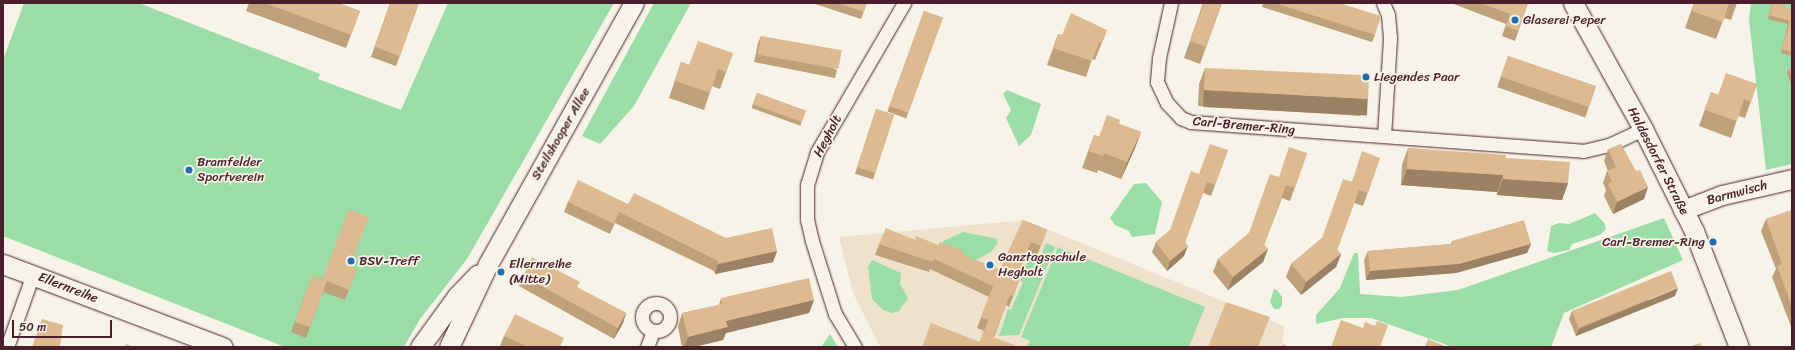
<!DOCTYPE html>
<html>
<head>
<meta charset="utf-8">
<style>
  body { margin:0 }
  #map { position:relative; width:1795px; height:350px; overflow:hidden; background:#f7f3e8; font-family:Sriracha,sans-serif }
  div>[style] { position:absolute }
  .built>* { inset:0; background:#efe2cd }
  .green>* { inset:0; background:#9adda7 }
  .roads { filter:drop-shadow(0 0 1px #4a1f2b) drop-shadow(0 0 1px #4a1f2b) }
  .street>* { height:13px; margin:-6.5px; padding:0 6.5px; transform-origin:6.5px; border-radius:6.5px; background:#f7f3e8 }
  .street>.ring { margin:-6.5px; padding:0; box-sizing:content-box; background:none; border:13px solid #f7f3e8; border-radius:50% }
  .secondary>* { height:19px; margin:-9.5px; padding:0 9.5px; transform-origin:9.5px; border-radius:9.5px; background:#f7f3e8 }
  .wall>* { inset:0; background:#bea07b; transform-origin:0 0 }
  .shaded-wall>* { inset:0; background:#9b8264; transform-origin:0 0 }
  .building>* { inset:0; background:#ddba8f; transform-origin:0 0 }
  .dots>* { width:11px; height:11px; translate:-50% -50%; box-sizing:border-box; border:2px solid #f7f3e8; border-radius:50% }
  span { translate:-50% -50%; white-space:nowrap; text-align:center; line-height:1.15; -webkit-text-stroke:3.5px #f7f3e8; paint-order:stroke }
  .poi-label { font-size:13px; color:#4a1f2b }
  .left { translate:0 -50%; text-align:left }
  .right { translate:-100% -50%; text-align:right }
  .street-label { font-size:13px; color:#4a1f2b }
  .frame { position:absolute; inset:0; border:4px solid #4a1f2b; pointer-events:none }
  .scale { position:absolute; left:12px; top:320px; width:100px; height:18px; box-sizing:border-box; border:2px solid #4a1f2b; border-top:0; padding-left:5px; font-size:12px; line-height:14px; white-space:nowrap; color:#4a1f2b; -webkit-text-stroke:3px #f7f3e8; paint-order:stroke }
</style>
</head>
<body>
<div id="map">
  <div class="built">
    <i style="clip-path:polygon(1025px 220px,1284px 326px,1282px 347px,880px 347px,853px 293px,839px 237px)"></i>
  </div>
  <div class="green">
    <i style="clip-path:polygon(24px 3px,139px 3px,320px 74px,318px 79px,401px 110px,448px 3px,614px 3px,467px 259px,420px 319px,404px 347px,285px 347px,3px 236px,3px 60px)"></i>
    <i style="clip-path:polygon(654px 3px,691px 3px,634px 106px,600px 144px,582px 136px)"></i>
    <i style="clip-path:polygon(1751px 3px,1792px 3px,1792px 164px,1766px 170px,1749px 19px)"></i>
    <i style="clip-path:polygon(1007px 90px,1041px 104px,1031px 135px,1019px 146px,1006px 118px,1011px 110px,1003px 94px)"></i>
    <i style="clip-path:polygon(1146px 183px,1162px 202px,1155px 234px,1132px 237px,1129px 231px,1115px 225px,1110px 218px,1134px 184px)"></i>
    <i style="clip-path:polygon(1595px 213px,1605px 224px,1606px 229px,1600px 235px,1572px 244px,1569px 250px,1554px 253px,1547px 251px,1551px 226px,1559px 223px,1569px 224px)"></i>
    <i style="clip-path:polygon(1664px 218px,1683px 260px,1564px 313px,1551px 347px,1453px 347px,1371px 318px,1343px 318px,1316px 324px,1316px 315px,1340px 288px,1354px 253px,1358px 253px,1360px 294px,1402px 297px,1458px 290px)"></i>
    <i style="clip-path:polygon(963px 232px,998px 239px,997px 244px,991px 252px,974px 261px,942px 245px,943px 241px)"></i>
    <i style="clip-path:polygon(1046px 243px,1055px 247px,1019px 335px,999px 336px,1008px 309px,1011px 310px,1023px 282px,1020px 281px,1029px 257px,1040px 258px)"></i>
    <i style="clip-path:polygon(1058px 247px,1205px 307px,1189px 347px,1027px 347px,1030px 341px,1021px 337px)"></i>
    <i style="clip-path:polygon(872px 260px,901px 273px,900px 284px,908px 298px,899px 311px,892px 313px,883px 310px,872px 299px,868px 267px)"></i>
    <i style="clip-path:polygon(1274px 289px,1277px 290px,1282px 297px,1282px 306px,1279px 309px,1274px 309px,1270px 302px)"></i>
    <i style="clip-path:polygon(830px 334px,838px 347px,821px 347px)"></i>
  </div>
  <div class="roads">
    <div class="street">
      <i style="left:1171px;top:3px;width:56px;rotate:102.3deg"></i>
      <i style="left:1159px;top:58px;width:24px;rotate:95deg"></i>
      <i style="left:1157px;top:82px;width:23px;rotate:65deg"></i>
      <i style="left:1167px;top:103px;width:21px;rotate:47deg"></i>
      <i style="left:1181px;top:118px;width:11px;rotate:22deg"></i>
      <i style="left:1191px;top:122px;width:393px;rotate:4.2deg"></i>
      <i style="left:1583px;top:151px;width:27px;rotate:-13deg"></i>
      <i style="left:1609px;top:145px;width:38px;rotate:-25deg"></i>
      <i style="left:1383px;top:3px;width:13px;rotate:67deg"></i>
      <i style="left:1388px;top:15px;width:23px;rotate:85deg"></i>
      <i style="left:1390px;top:38px;width:98px;rotate:93.5deg"></i>
      <i class="ring" style="left:642px;top:303px;width:15px;height:15px"></i>
      <i style="left:7px;top:347px;width:77px;rotate:-70.4deg"></i>
      <i style="left:647px;top:347px;width:17px;rotate:-69deg"></i>
      <i style="left:855px;top:347px;width:39px;rotate:-121deg"></i>
      <i style="left:835px;top:314px;width:77px;rotate:-107.5deg"></i>
      <i style="left:812px;top:241px;width:22px;rotate:-103deg"></i>
      <i style="left:807px;top:220px;width:35px;rotate:-90deg"></i>
      <i style="left:807px;top:185px;width:34px;rotate:-73deg"></i>
      <i style="left:817px;top:152px;width:173px;rotate:-59.7deg"></i>
    </div>
    <div class="secondary">
      <i style="left:1573px;top:3px;width:144px;rotate:60.9deg"></i>
      <i style="left:1643px;top:129px;width:114px;rotate:63.4deg"></i>
      <i style="left:1694px;top:231px;width:124px;rotate:68.8deg"></i>
      <i style="left:1683px;top:210px;width:42px;rotate:-21deg"></i>
      <i style="left:1722px;top:195px;width:72px;rotate:-12.9deg"></i>
      <i style="left:3px;top:264px;width:235px;rotate:20.7deg"></i>
      <i style="left:420px;top:347px;width:63px;rotate:-54deg"></i>
      <i style="left:457px;top:296px;width:30px;rotate:-46deg"></i>
      <i style="left:449px;top:347px;width:92px;rotate:-64.8deg"></i>
      <i style="left:488px;top:264px;width:299px;rotate:-60.8deg"></i>
    </div>
  </div>
  <div class="wall">
    <i style="clip-path:polygon(249px 3px,338px 3px,360px 11px,346px 48px,246px 11px)"></i>
    <i style="clip-path:polygon(390px 3px,419px 3px,396px 66px,371px 57px)"></i>
    <i style="clip-path:polygon(812px 3px,867px 3px,861px 19px)"></i>
    <i style="clip-path:polygon(1203px 3px,1222px 3px,1200px 64px,1184px 58px)"></i>
    <i style="clip-path:polygon(1263px 3px,1339px 3px,1375px 35px,1372px 42px,1262px 7px)"></i>
    <i style="clip-path:polygon(1451px 3px,1528px 3px,1515px 41px,1502px 36px,1506px 24px)"></i>
    <i style="clip-path:polygon(1694px 3px,1737px 3px,1731px 20px,1724px 18px,1716px 39px,1685px 28px)"></i>
    <i style="clip-path:polygon(1772px 3px,1784px 3px,1783px 7px,1792px 10px,1792px 56px,1781px 53px,1788px 24px,1768px 19px)"></i>
    <i style="left:924px;top:11px;width:20px;height:107px;rotate:20deg"></i>
    <i style="clip-path:polygon(1107px 30px,1095px 60px,1092px 59px,1086px 77px,1047px 65px,1058px 34px,1062px 35px)"></i>
    <i style="clip-path:polygon(761px 36px,837px 70px,835px 78px,754px 62px,758px 43px)"></i>
    <i style="clip-path:polygon(733px 53px,720px 89px,712px 86px,704px 110px,669px 98px,681px 62px,689px 65px)"></i>
    <i style="left:1508px;top:56px;width:93px;height:33px;rotate:19deg"></i>
    <i style="clip-path:polygon(1205px 68px,1362px 116px,1198px 106px,1199px 84px)"></i>
    <i style="clip-path:polygon(1792px 68px,1792px 86px,1787px 73px,1789px 69px)"></i>
    <i style="clip-path:polygon(1757px 84px,1745px 118px,1738px 116px,1731px 138px,1699px 126px,1711px 92px,1718px 95px)"></i>
    <i style="left:757px;top:93px;width:52px;height:16px;rotate:20deg"></i>
    <i style="left:876px;top:109px;width:19px;height:68px;rotate:18deg"></i>
    <i style="clip-path:polygon(1119px 124px,1141px 132px,1135px 148px,1121px 179px,1098px 170px,1097px 173px,1082px 168px,1094px 135px,1099px 137px)"></i>
    <i style="clip-path:polygon(1408px 148px,1506px 158px,1568px 183px,1562px 200px,1497px 195px,1497px 192px,1401px 185px,1402px 165px)"></i>
    <i style="clip-path:polygon(1608px 149px,1644px 199px,1613px 214px,1604px 196px,1606px 190px,1603px 183px,1607px 171px,1608px 171px,1604px 161px)"></i>
    <i style="clip-path:polygon(1228px 150px,1211px 196px,1203px 193px,1185px 242px,1184px 256px,1167px 271px,1152px 252px,1156px 242px,1170px 230px,1199px 174px)"></i>
    <i style="clip-path:polygon(1307px 153px,1290px 201px,1282px 198px,1264px 245px,1268px 249px,1263px 262px,1228px 290px,1213px 272px,1218px 259px,1249px 233px,1279px 177px)"></i>
    <i style="clip-path:polygon(1380px 158px,1363px 206px,1354px 203px,1337px 250px,1341px 254px,1336px 267px,1301px 295px,1286px 277px,1291px 264px,1322px 238px,1351px 182px)"></i>
    <i style="clip-path:polygon(568px 202px,628px 204px,726px 238px,777px 251px,773px 262px,715px 274px,714px 271px,615px 223px,610px 234px,564px 212px)"></i>
    <i style="clip-path:polygon(1792px 210px,1792px 329px,1772px 277px,1776px 269px,1761px 231px,1766px 219px)"></i>
    <i style="clip-path:polygon(1023px 220px,1047px 230px,1037px 256px,1027px 252px,1019px 272px,1022px 273px,1009px 307px,1006px 305px,994px 337px,980px 342px,984px 331px,977px 328px,989px 297px,930px 269px,929px 272px,875px 255px,879px 244px,915px 240px,963px 255px,1000px 270px)"></i>
    <i style="clip-path:polygon(1452px 241px,1531px 244px,1527px 253px,1456px 273px,1366px 280px,1364px 260px,1368px 251px,1451px 244px)"></i>
    <i style="clip-path:polygon(350px 266px,357px 269px,345px 300px,323px 292px,306px 338px,291px 332px,312px 276px,322px 279px)"></i>
    <i style="clip-path:polygon(523px 276px,578px 288px,626px 313px,623px 323px,614px 339px,519px 286px)"></i>
    <i style="clip-path:polygon(1675px 296px,1576px 336px,1569px 319px,1572px 311px)"></i>
    <i style="clip-path:polygon(721px 298px,814px 300px,809px 313px,726px 333px,723px 340px,694px 347px,682px 347px,678px 327px,682px 313px,719px 305px)"></i>
    <i style="clip-path:polygon(504px 336px,561px 347px,502px 347px,500px 346px)"></i>
  </div>
  <div class="shaded-wall">
    <i style="left:1204px;top:90px;width:164px;height:17px;rotate:3deg"></i>
    <i style="clip-path:polygon(1141px 132px,1135px 148px,1121px 179px,1127px 162px)"></i>
    <i style="clip-path:polygon(1407px 169px,1503px 175px,1497px 192px,1401px 185px)"></i>
    <i style="clip-path:polygon(1503px 179px,1568px 183px,1562px 200px,1497px 195px)"></i>
    <i style="clip-path:polygon(1648px 187px,1644px 199px,1613px 214px,1617px 202px)"></i>
    <i style="clip-path:polygon(1531px 244px,1527px 253px,1456px 273px,1366px 280px,1370px 271px)"></i>
    <i style="clip-path:polygon(1188px 246px,1184px 256px,1167px 271px,1170px 261px)"></i>
    <i style="clip-path:polygon(1268px 249px,1263px 262px,1228px 290px,1233px 277px)"></i>
    <i style="clip-path:polygon(777px 251px,773px 262px,715px 274px,718px 264px)"></i>
    <i style="clip-path:polygon(1341px 254px,1336px 267px,1301px 295px,1306px 282px)"></i>
    <i style="clip-path:polygon(1678px 288px,1675px 296px,1576px 336px,1579px 329px)"></i>
    <i style="clip-path:polygon(814px 300px,809px 313px,726px 333px,723px 340px,694px 347px,684px 347px,688px 337px,726px 321px)"></i>
    <i style="clip-path:polygon(626px 313px,623px 323px,614px 339px,618px 328px)"></i>
  </div>
  <div class="building">
    <i style="clip-path:polygon(265px 3px,338px 3px,360px 11px,351px 35px)"></i>
    <i style="clip-path:polygon(390px 3px,419px 3px,400px 56px,375px 47px)"></i>
    <i style="clip-path:polygon(837px 3px,867px 3px,864px 12px)"></i>
    <i style="clip-path:polygon(1204px 3px,1222px 3px,1206px 47px,1190px 41px)"></i>
    <i style="clip-path:polygon(1274px 3px,1339px 3px,1381px 16px,1375px 35px)"></i>
    <i style="clip-path:polygon(1480px 3px,1528px 3px,1518px 31px,1506px 26px,1510px 14px)"></i>
    <i style="clip-path:polygon(1694px 3px,1729px 3px,1723px 22px,1691px 11px)"></i>
    <i style="clip-path:polygon(1773px 3px,1784px 3px,1783px 7px,1792px 10px,1792px 52px,1782px 49px,1790px 21px,1769px 15px)"></i>
    <i style="left:924px;top:11px;width:20px;height:101px;rotate:20deg"></i>
    <i style="clip-path:polygon(1071px 13px,1107px 30px,1102px 43px,1099px 42px,1092px 61px,1053px 48px,1058px 34px,1062px 35px)"></i>
    <i style="left:761px;top:36px;width:82px;height:19px;rotate:10deg"></i>
    <i style="clip-path:polygon(698px 41px,733px 53px,726px 72px,718px 69px,710px 93px,675px 81px,681px 62px,689px 65px)"></i>
    <i style="left:1508px;top:56px;width:93px;height:22px;rotate:19deg"></i>
    <i style="clip-path:polygon(1205px 68px,1361px 75px,1369px 77px,1368px 99px,1204px 90px)"></i>
    <i style="clip-path:polygon(1792px 68px,1792px 79px,1789px 69px)"></i>
    <i style="clip-path:polygon(1726px 73px,1757px 84px,1751px 102px,1744px 99px,1737px 121px,1705px 110px,1711px 92px,1718px 95px)"></i>
    <i style="left:757px;top:93px;width:52px;height:12px;rotate:20deg"></i>
    <i style="left:876px;top:109px;width:19px;height:61px;rotate:18deg"></i>
    <i style="clip-path:polygon(1107px 115px,1120px 120px,1119px 124px,1141px 132px,1127px 162px,1104px 153px,1103px 156px,1088px 151px,1094px 135px,1099px 137px)"></i>
    <i style="clip-path:polygon(1210px 144px,1228px 150px,1215px 185px,1207px 182px,1185px 242px,1188px 246px,1170px 261px,1156px 242px,1170px 230px,1191px 171px,1199px 174px)"></i>
    <i style="clip-path:polygon(1621px 144px,1636px 171px,1640px 170px,1648px 187px,1617px 202px,1608px 184px,1612px 182px,1607px 171px,1616px 167px,1608px 149px)"></i>
    <i style="clip-path:polygon(1289px 147px,1307px 153px,1295px 188px,1286px 185px,1264px 245px,1268px 249px,1233px 277px,1218px 259px,1249px 233px,1270px 174px,1279px 177px)"></i>
    <i style="clip-path:polygon(1408px 148px,1506px 155px,1506px 158px,1570px 162px,1568px 183px,1503px 179px,1503px 175px,1407px 169px)"></i>
    <i style="clip-path:polygon(1362px 151px,1380px 158px,1368px 193px,1359px 190px,1337px 250px,1341px 254px,1306px 282px,1291px 264px,1322px 238px,1343px 179px,1352px 182px)"></i>
    <i style="clip-path:polygon(578px 180px,628px 204px,634px 193px,726px 238px,772px 228px,777px 251px,718px 264px,718px 261px,619px 212px,614px 224px,568px 202px)"></i>
    <i style="clip-path:polygon(349px 209px,369px 217px,350px 266px,357px 269px,349px 290px,327px 281px,310px 327px,295px 322px,312px 276px,324px 280px,322px 279px)"></i>
    <i style="clip-path:polygon(1792px 210px,1792px 307px,1777px 266px,1782px 264px,1766px 219px)"></i>
    <i style="clip-path:polygon(1023px 220px,1047px 230px,1041px 246px,1031px 242px,1019px 272px,1022px 273px,1013px 296px,1010px 295px,993px 337px,1019px 347px,922px 347px,931px 323px,980px 342px,988px 320px,981px 317px,993px 286px,934px 259px,932px 262px,879px 244px,886px 228px,915px 240px,916px 236px,938px 245px,940px 242px,964px 251px,963px 255px,1000px 270px)"></i>
    <i style="clip-path:polygon(1524px 220px,1531px 244px,1459px 264px,1370px 271px,1368px 251px,1453px 244px,1452px 241px)"></i>
    <i style="clip-path:polygon(532px 257px,580px 282px,577px 287px,626px 313px,618px 328px,523px 276px)"></i>
    <i style="left:1671px;top:271px;width:18px;height:107px;rotate:68deg"></i>
    <i style="clip-path:polygon(809px 278px,814px 300px,726px 321px,728px 327px,688px 337px,682px 313px,722px 304px,721px 298px)"></i>
    <i style="clip-path:polygon(1226px 302px,1270px 317px,1258px 347px,1208px 347px)"></i>
    <i style="clip-path:polygon(515px 314px,564px 338px,560px 347px,528px 347px,504px 336px)"></i>
    <i style="clip-path:polygon(42px 319px,63px 325px,60px 347px,32px 347px)"></i>
    <i style="clip-path:polygon(1341px 320px,1363px 328px,1365px 322px,1375px 326px,1377px 321px,1388px 325px,1380px 347px,1331px 347px)"></i>
    <i style="clip-path:polygon(1428px 339px,1447px 347px,1425px 347px)"></i>
    <i style="clip-path:polygon(1700px 343px,1702px 347px,1689px 347px)"></i>
    <i style="clip-path:polygon(126px 344px,134px 347px,125px 347px)"></i>
    <i style="clip-path:polygon(1283px 344px,1289px 347px,1282px 347px)"></i>
  </div>
  <div class="dots">
    <i style="left:1515px;top:20px;background:#1f6fb2"></i>
    <i style="left:1366px;top:77px;background:#1f6fb2"></i>
    <i style="left:189px;top:170px;background:#1f6fb2"></i>
    <i style="left:1713px;top:242px;background:#1f6fb2"></i>
    <i style="left:351px;top:261px;background:#1f6fb2"></i>
    <i style="left:990px;top:265px;background:#1f6fb2"></i>
    <i style="left:501px;top:272px;background:#1f6fb2"></i>
  </div>
  <div class="poi-label">
    <span class="left" style="left:1523px;top:20px">Glaserei Peper</span>
    <span class="left" style="left:1374px;top:77px">Liegendes Paar</span>
    <span class="left" style="left:197px;top:170px">Bramfelder<br>Sportverein</span>
    <span class="right" style="left:1705px;top:242px">Carl-Bremer-Ring</span>
    <span class="left" style="left:998px;top:265px">Ganztagsschule<br>Hegholt</span>
    <span class="left" style="left:359px;top:261px">BSV-Treff</span>
    <span class="left" style="left:509px;top:272px">Ellernreihe<br>(Mitte)</span>
  </div>
  <div class="street-label">
    <span style="left:1244px;top:126px;rotate:5deg">Carl-Bremer-Ring</span>
    <span style="left:561px;top:134px;rotate:-60deg">Steilshooper Allee</span>
    <span style="left:828px;top:136px;rotate:-62deg">Hegholt</span>
    <span style="left:1658px;top:161px;rotate:63deg">Haldesdorfer Straße</span>
    <span style="left:1737px;top:193px;rotate:-15deg">Barmwisch</span>
    <span style="left:68px;top:288px;rotate:21deg">Ellernreihe</span>
  </div>
  <div class="frame"></div>
  <div class="scale">50 m</div>
</div>
</body>
</html>
